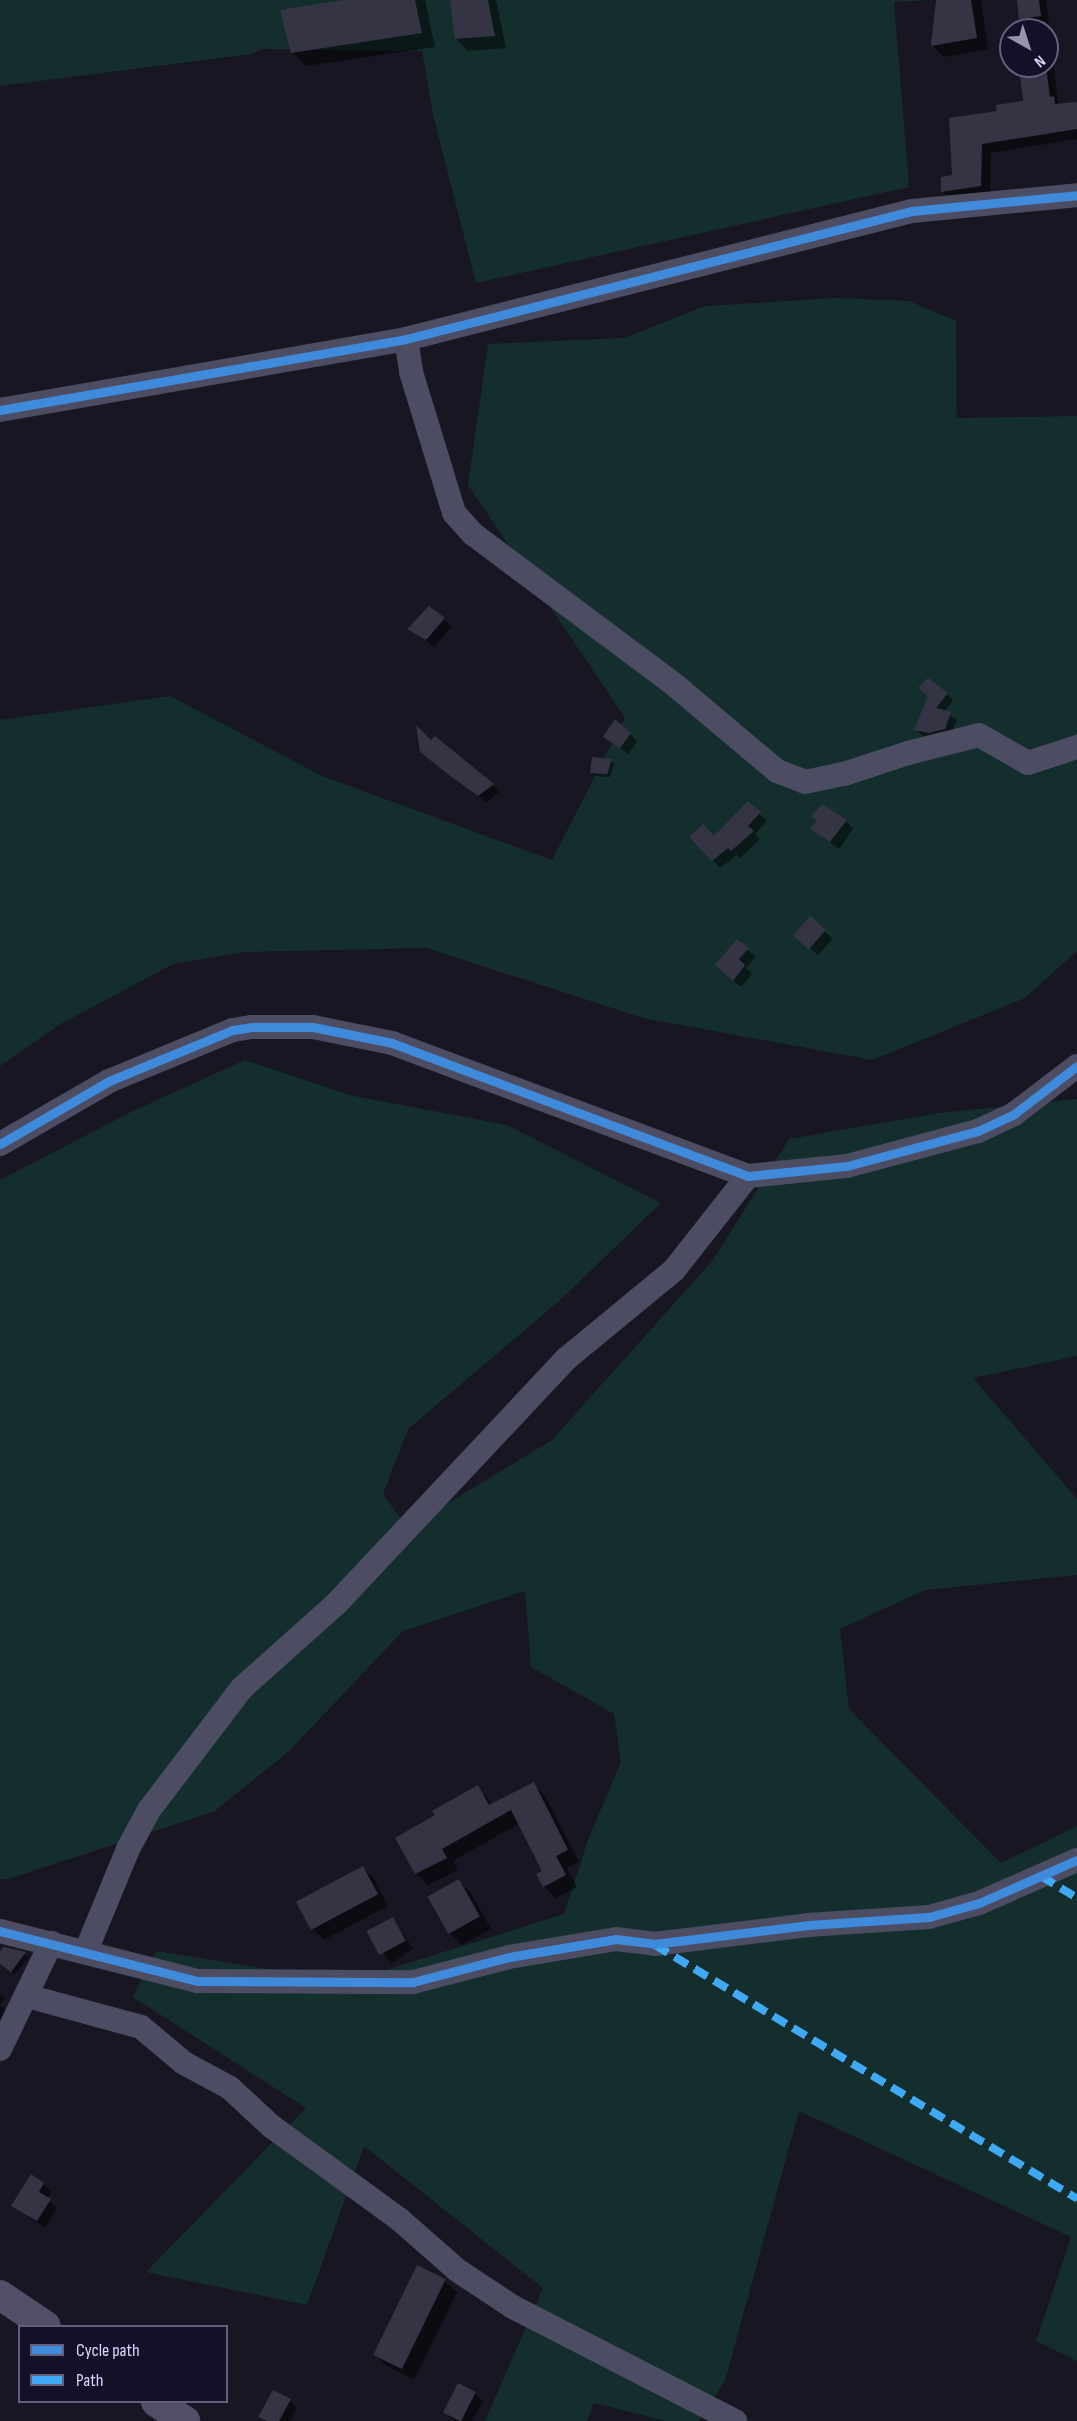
<!DOCTYPE html>
<html>
<head>
<meta charset="utf-8">
<style>
  body { margin:0 }
  #map { position:relative; width:1077px; height:2421px; overflow:hidden; background:#171622; font-family:"Sofia Sans Condensed",sans-serif }
  div>[style] { position:absolute }
  .green>* { inset:0; background:#142e2d }
  .shadow>* { inset:0; background:#0007; transform-origin:0 0 }
  .building>* { inset:0; background:#353444; transform-origin:0 0 }
  .minor>* { height:24px; margin:-12px; padding:0 12px; transform-origin:12px; border-radius:12px; background:#4c4c63 }
  .major>* { height:30px; margin:-15px; padding:0 15px; transform-origin:15px; border-radius:15px; background:#534d68 }
  .quiet>* { height:8px; margin-top:-4px; transform-origin:0; background:repeating-linear-gradient(90deg,#3fa9f5 0 15px,transparent 0 23px) }
  .cycleway>* { height:9px; margin:-4.5px; padding:0 4.5px; transform-origin:4.5px; border-radius:4.5px; background:#408adc }
  span { translate:-50% -50%; white-space:nowrap; text-align:center; line-height:1.15; -webkit-text-stroke:4.5px #131028; paint-order:stroke }
  .legend { position:absolute; left:18px; top:2325px; width:210px; height:78px; box-sizing:border-box; background:#131028; border:2px solid #63607e; margin:0; padding:8px 10px; list-style:none; font-size:18px; color:#dad8fe }
  .legend li { display:flex; align-items:center; gap:12px; height:30px }
  .legend b { width:30px; border:2px solid #63607e }
  .north { position:absolute; left:999px; top:18px; width:60px; height:60px; box-sizing:border-box; background:#131028; border:2px solid #63607e; border-radius:50%; rotate:141deg; font-size:16px; font-weight:700; line-height:24px; text-align:center; color:#dad8fe }
  .north::after { content:''; display:block; margin:auto; width:21px; height:27px; background:#9694b1; clip-path:polygon(50% 0,100% 100%,50% 72%,0 100%) }
</style>
</head>
<body>
<div id="map">
  <div class="green">
    <i style="clip-path:polygon(0 0,931px 0,894px 2px,909px 187px,476px 283px,434px 119px,422px 51px,262px 49px,252px 54px,0 86px)"></i>
    <i style="clip-path:polygon(837px 298px,909px 301px,956px 321px,957px 418px,1077px 416px,1077px 951px,1025px 998px,872px 1060px,643px 1018px,427px 948px,245px 952px,173px 964px,59px 1025px,0 1066px,0 720px,170px 696px,322px 776px,552px 860px,625px 718px,468px 485px,488px 344px,624px 338px,705px 306px)"></i>
    <i style="clip-path:polygon(245px 1060px,349px 1095px,507px 1125px,661px 1203px,558px 1302px,408px 1429px,383px 1494px,407px 1528px,552px 1440px,713px 1260px,789px 1139px,939px 1113px,1077px 1099px,1077px 1356px,973px 1378px,1077px 1499px,1077px 1575px,925px 1590px,840px 1629px,849px 1709px,1001px 1863px,1077px 1826px,1077px 2361px,1036px 2341px,1071px 2237px,799px 2111px,725px 2381px,699px 2421px,666px 2421px,594px 2403px,587px 2421px,485px 2421px,543px 2288px,364px 2146px,307px 2305px,146px 2272px,306px 2108px,133px 1997px,156px 1951px,348px 1982px,564px 1914px,588px 1840px,621px 1762px,614px 1714px,531px 1667px,525px 1591px,403px 1631px,289px 1751px,215px 1811px,9px 1879px,0 1879px,0 1180px,133px 1111px)"></i>
  </div>
  <div class="shadow">
    <i style="clip-path:polygon(341px 0,425px 0,435px 47px,306px 66px,292px 52px)"></i>
    <i style="clip-path:polygon(451px 0,496px 0,506px 48px,468px 51px,456px 39px)"></i>
    <i style="clip-path:polygon(937px 0,981px 0,988px 49px,944px 57px,932px 45px)"></i>
    <i style="clip-path:polygon(1018px 0,1046px 0,1058px 103px,1060px 105px,1077px 104px,1077px 139px,991px 153px,990px 195px,952px 201px,943px 192px,998px 112px,1025px 102px,1020px 66px,1047px 66px,1047px 30px,1022px 30px)"></i>
    <i style="clip-path:polygon(444px 619px,451px 627px,434px 647px,410px 629px)"></i>
    <i style="clip-path:polygon(947px 694px,953px 700px,944px 712px,957px 720px,951px 735px,936px 739px,922px 736px,916px 729px,929px 696px)"></i>
    <i style="clip-path:polygon(630px 734px,637px 742px,628px 754px,605px 737px)"></i>
    <i style="clip-path:polygon(432px 742px,493px 785px,500px 792px,486px 802px,421px 752px)"></i>
    <i style="clip-path:polygon(611px 761px,614px 764px,610px 777px,595px 776px,591px 772px)"></i>
    <i style="clip-path:polygon(748px 803px,767px 821px,755px 834px,760px 839px,740px 858px,737px 855px,720px 868px,691px 837px,714px 838px)"></i>
    <i style="clip-path:polygon(813px 817px,846px 821px,853px 829px,839px 849px,812px 829px,818px 822px)"></i>
    <i style="left:810px;top:919px;width:30px;height:22px;rotate:41deg"></i>
    <i style="clip-path:polygon(738px 941px,756px 957px,746px 968px,752px 974px,741px 987px,724px 973px)"></i>
    <i style="clip-path:polygon(534px 1784px,545px 1796px,579px 1862px,567px 1868px,577px 1887px,555px 1898px,544px 1886px,544px 1872px,520px 1823px,453px 1861px,458px 1870px,428px 1885px,417px 1874px,397px 1838px,437px 1816px,478px 1787px,493px 1805px)"></i>
    <i style="clip-path:polygon(363px 1868px,375px 1880px,388px 1906px,324px 1940px,312px 1928px)"></i>
    <i style="clip-path:polygon(459px 1881px,471px 1893px,491px 1929px,462px 1945px,450px 1933px)"></i>
    <i style="left:393px;top:1919px;width:36px;height:27px;rotate:56deg"></i>
    <i style="clip-path:polygon(4px 1948px,29px 1957px,15px 1974px,0 1963px,0 1953px)"></i>
    <i style="clip-path:polygon(0 1993px,5px 1998px,0 2006px)"></i>
    <i style="clip-path:polygon(0 2006px,15px 2020px,0 2055px)"></i>
    <i style="clip-path:polygon(43px 2184px,51px 2192px,47px 2199px,57px 2208px,45px 2228px,13px 2206px)"></i>
    <i style="clip-path:polygon(445px 2281px,457px 2292px,414px 2380px,387px 2366px,375px 2355px)"></i>
    <i style="clip-path:polygon(475px 2393px,483px 2401px,472px 2421px,454px 2421px,444px 2412px)"></i>
    <i style="clip-path:polygon(290px 2400px,297px 2408px,290px 2421px,265px 2421px,260px 2417px)"></i>
  </div>
  <div class="building">
    <i style="clip-path:polygon(343px 0,415px 0,422px 33px,291px 53px,280px 10px)"></i>
    <i style="clip-path:polygon(450px 0,488px 0,495px 36px,455px 39px)"></i>
    <i style="clip-path:polygon(936px 0,971px 0,977px 38px,931px 46px)"></i>
    <i style="clip-path:polygon(1017px 0,1039px 0,1041px 16px,1019px 19px)"></i>
    <i style="clip-path:polygon(1019px 66px,1046px 66px,1050px 97px,1054px 96px,1055px 104px,1077px 102px,1077px 129px,982px 144px,981px 186px,941px 192px,941px 177px,952px 175px,949px 118px,997px 111px,996px 105px,1023px 101px)"></i>
    <i style="clip-path:polygon(429px 606px,445px 618px,426px 640px,407px 629px)"></i>
    <i style="clip-path:polygon(928px 678px,948px 693px,936px 708px,951px 712px,945px 729px,929px 733px,914px 730px,928px 696px,918px 688px)"></i>
    <i style="clip-path:polygon(615px 719px,631px 733px,620px 748px,603px 737px)"></i>
    <i style="clip-path:polygon(416px 725px,431px 740px,435px 736px,494px 784px,478px 796px,449px 775px,420px 752px)"></i>
    <i style="clip-path:polygon(592px 757px,612px 759px,607px 774px,590px 773px)"></i>
    <i style="clip-path:polygon(748px 801px,761px 812px,748px 826px,754px 831px,731px 851px,728px 848px,712px 861px,689px 837px,703px 824px,714px 836px)"></i>
    <i style="clip-path:polygon(822px 804px,847px 820px,830px 842px,810px 829px,817px 821px,811px 817px)"></i>
    <i style="left:810px;top:916px;width:21px;height:26px;rotate:41deg"></i>
    <i style="clip-path:polygon(737px 939px,749px 948px,739px 959px,745px 965px,733px 981px,715px 965px)"></i>
    <i style="clip-path:polygon(534px 1782px,568px 1850px,556px 1856px,566px 1875px,543px 1887px,536px 1874px,542px 1871px,511px 1810px,442px 1849px,447px 1858px,415px 1874px,395px 1838px,435px 1815px,432px 1811px,478px 1785px,489px 1805px)"></i>
    <i style="left:363px;top:1866px;width:32px;height:76px;rotate:62deg"></i>
    <i style="left:459px;top:1879px;width:43px;height:36px;rotate:61deg"></i>
    <i style="left:393px;top:1917px;width:27px;height:30px;rotate:62deg"></i>
    <i style="clip-path:polygon(4px 1947px,26px 1952px,11px 1972px,0 1964px,0 1951px)"></i>
    <i style="clip-path:polygon(31px 2174px,44px 2183px,39px 2192px,51px 2199px,37px 2221px,11px 2206px)"></i>
    <i style="left:417px;top:2265px;width:32px;height:100px;rotate:26deg"></i>
    <i style="left:458px;top:2383px;width:20px;height:33px;rotate:27deg"></i>
    <i style="clip-path:polygon(273px 2390px,291px 2399px,279px 2421px,267px 2421px,258px 2417px)"></i>
  </div>
  <div class="minor">
    <i style="left:406px;top:339px;width:33px;rotate:81deg"></i>
    <i style="left:411px;top:372px;width:147px;rotate:73deg"></i>
    <i style="left:454px;top:513px;width:28px;rotate:48deg"></i>
    <i style="left:473px;top:534px;width:254px;rotate:36.8deg"></i>
    <i style="left:676px;top:686px;width:132px;rotate:40.1deg"></i>
    <i style="left:777px;top:771px;width:30px;rotate:21deg"></i>
    <i style="left:805px;top:782px;width:40px;rotate:-12deg"></i>
    <i style="left:844px;top:774px;width:67px;rotate:-18.2deg"></i>
    <i style="left:908px;top:753px;width:73px;rotate:-14.2deg"></i>
    <i style="left:979px;top:735px;width:56px;rotate:29.7deg"></i>
    <i style="left:1028px;top:763px;width:52px;rotate:-18.1deg"></i>
    <i style="left:0;top:410px;width:412px;rotate:-9.9deg"></i>
    <i style="left:406px;top:339px;width:522px;rotate:-14.2deg"></i>
    <i style="left:912px;top:211px;width:166px;rotate:-5.5deg"></i>
    <i style="left:0;top:1144px;width:126px;rotate:-30deg"></i>
    <i style="left:109px;top:1081px;width:134px;rotate:-22.4deg"></i>
    <i style="left:233px;top:1030px;width:18px;rotate:-9deg"></i>
    <i style="left:251px;top:1027px;width:62px"></i>
    <i style="left:313px;top:1027px;width:81px;rotate:11.4deg"></i>
    <i style="left:392px;top:1043px;width:380px;rotate:20.5deg"></i>
    <i style="left:748px;top:1176px;width:100px;rotate:-5.8deg"></i>
    <i style="left:847px;top:1166px;width:136px;rotate:-15deg"></i>
    <i style="left:978px;top:1131px;width:40px;rotate:-25deg"></i>
    <i style="left:1014px;top:1114px;width:79px;rotate:-37.3deg"></i>
    <i style="left:0;top:1931px;width:204px;rotate:14.2deg"></i>
    <i style="left:198px;top:1981px;width:215px;rotate:0.3deg"></i>
    <i style="left:413px;top:1982px;width:99px;rotate:-14.6deg"></i>
    <i style="left:509px;top:1957px;width:109px;rotate:-9.5deg"></i>
    <i style="left:616px;top:1939px;width:38px;rotate:7deg"></i>
    <i style="left:654px;top:1944px;width:155px;rotate:-7deg"></i>
    <i style="left:808px;top:1925px;width:121px;rotate:-3.8deg"></i>
    <i style="left:929px;top:1917px;width:52px;rotate:-15.6deg"></i>
    <i style="left:979px;top:1903px;width:107px;rotate:-23.7deg"></i>
    <i style="left:86px;top:1951px;width:110px;rotate:-67.6deg"></i>
    <i style="left:128px;top:1849px;width:44px;rotate:-61.7deg"></i>
    <i style="left:149px;top:1810px;width:153px;rotate:-52.7deg"></i>
    <i style="left:242px;top:1688px;width:127px;rotate:-41.8deg"></i>
    <i style="left:337px;top:1603px;width:335px;rotate:-46.8deg"></i>
    <i style="left:566px;top:1359px;width:140px;rotate:-39.5deg"></i>
    <i style="left:674px;top:1270px;width:120px;rotate:-51.8deg"></i>
    <i style="left:27px;top:1996px;width:118px;rotate:15.2deg"></i>
    <i style="left:141px;top:2027px;width:56px;rotate:39.9deg"></i>
    <i style="left:184px;top:2063px;width:52px;rotate:28.5deg"></i>
    <i style="left:230px;top:2088px;width:56px;rotate:42.8deg"></i>
    <i style="left:271px;top:2126px;width:158px;rotate:36deg"></i>
    <i style="left:399px;top:2219px;width:77px;rotate:41.3deg"></i>
    <i style="left:457px;top:2270px;width:67px;rotate:33.5deg"></i>
    <i style="left:513px;top:2307px;width:250px;rotate:27.2deg"></i>
    <i style="left:0;top:2049px;width:118px;rotate:-64.3deg"></i>
  </div>
  <div class="major">
    <i style="left:0;top:2295px;width:55px;rotate:34deg"></i>
    <i style="left:156px;top:2402px;width:35px;rotate:33deg"></i>
  </div>
  <div class="quiet">
    <i style="left:1041px;top:1876px;width:42px;rotate:31.4deg"></i>
    <i style="left:655px;top:1945px;width:493px;rotate:31deg"></i>
  </div>
  <div class="cycleway">
    <i style="left:0;top:410px;width:412px;rotate:-9.9deg"></i>
    <i style="left:406px;top:339px;width:522px;rotate:-14.2deg"></i>
    <i style="left:912px;top:211px;width:166px;rotate:-5.5deg"></i>
    <i style="left:0;top:1144px;width:126px;rotate:-30deg"></i>
    <i style="left:109px;top:1081px;width:134px;rotate:-22.4deg"></i>
    <i style="left:233px;top:1030px;width:18px;rotate:-9deg"></i>
    <i style="left:251px;top:1027px;width:62px"></i>
    <i style="left:313px;top:1027px;width:81px;rotate:11.4deg"></i>
    <i style="left:392px;top:1043px;width:380px;rotate:20.5deg"></i>
    <i style="left:748px;top:1176px;width:100px;rotate:-5.8deg"></i>
    <i style="left:847px;top:1166px;width:136px;rotate:-15deg"></i>
    <i style="left:978px;top:1131px;width:40px;rotate:-25deg"></i>
    <i style="left:1014px;top:1114px;width:79px;rotate:-37.3deg"></i>
    <i style="left:0;top:1931px;width:204px;rotate:14.2deg"></i>
    <i style="left:198px;top:1981px;width:215px;rotate:0.3deg"></i>
    <i style="left:413px;top:1982px;width:99px;rotate:-14.6deg"></i>
    <i style="left:509px;top:1957px;width:109px;rotate:-9.5deg"></i>
    <i style="left:616px;top:1939px;width:38px;rotate:7deg"></i>
    <i style="left:654px;top:1944px;width:155px;rotate:-7deg"></i>
    <i style="left:808px;top:1925px;width:121px;rotate:-3.8deg"></i>
    <i style="left:929px;top:1917px;width:52px;rotate:-15.6deg"></i>
    <i style="left:979px;top:1903px;width:107px;rotate:-23.7deg"></i>
  </div>
  <ul class="legend">
  <li><b style="height:8px;background:#408adc"></b>Cycle path</li>
  <li><b style="height:8px;background:#3fa9f5"></b>Path</li>
  </ul>
  <div class="north">N</div>
</div>
</body>
</html>
